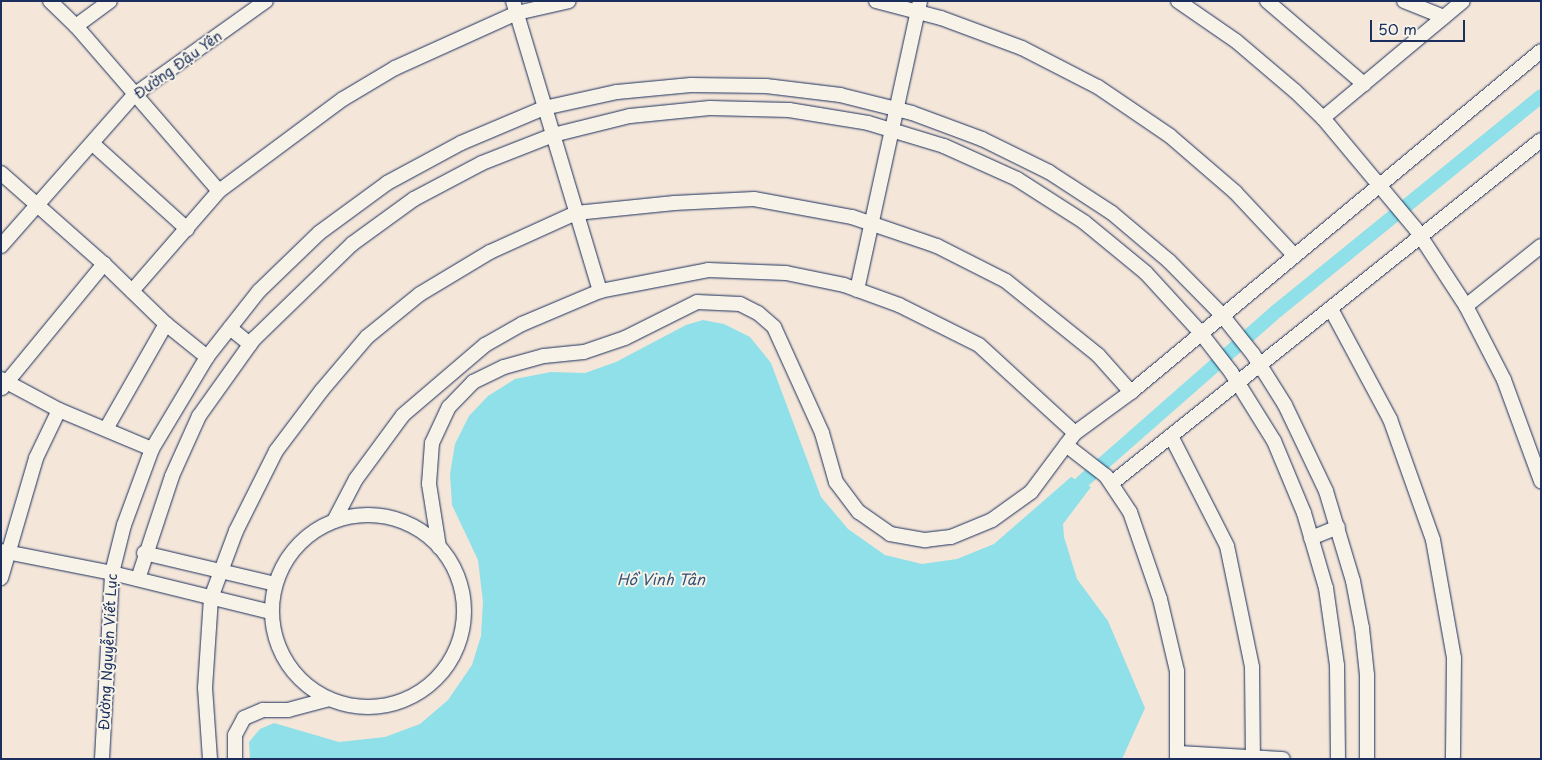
<!DOCTYPE html>
<html>
<head>
<meta charset="utf-8">
<style>
  body { margin:0 }
  #map { position:relative; width:1542px; height:760px; overflow:hidden; background:#f4e6d9; font-family:"Playpen Sans",sans-serif }
  div>[style] { position:absolute }
  .water>* { inset:0; background:#8fe0e9 }
  .canal>* { height:14px; margin:-7px; padding:0 7px; transform-origin:7px; border-radius:7px; background:#8fe0e9 }
  .roads { filter:drop-shadow(0 0 1px #1b2f5e) drop-shadow(0 0 1px #1b2f5e) }
  .minor>* { height:14px; margin:-7px; padding:0 7px; transform-origin:7px; border-radius:7px; background:#f7f3e8 }
  .minor>.ring { margin:-7px; padding:0; box-sizing:content-box; background:none; border:14px solid #f7f3e8; border-radius:50% }
  span { translate:-50% -50%; white-space:nowrap; text-align:center; line-height:1.15; -webkit-text-stroke:4px #f7f3e8; paint-order:stroke }
  .street-label { font-size:14px; color:#1b2f5e }
  .water-label { font-size:15px; color:#32527a; font-style:italic }
  .frame { position:absolute; inset:0; border:2px solid #1b2f5e; pointer-events:none }
  .scale { position:absolute; left:1370px; top:20px; width:95px; height:22px; box-sizing:border-box; border:2px solid #1b2f5e; border-top:0; padding-left:6px; font-size:15px; line-height:18px; white-space:nowrap; color:#1b2f5e; -webkit-text-stroke:4px #f7f3e8; paint-order:stroke }
</style>
</head>
<body>
<div id="map">
  <div class="water">
    <i style="clip-path:polygon(703px 320px,724px 324px,750px 337px,771px 363px,821px 497px,848px 529px,885px 555px,922px 564px,957px 559px,994px 544px,1071px 477px,1091px 487px,1063px 524px,1064px 537px,1077px 579px,1108px 621px,1145px 708px,1122px 759px,250px 759px,249px 742px,260px 729px,274px 723px,339px 742px,385px 737px,420px 724px,448px 700px,472px 665px,481px 636px,483px 602px,478px 560px,452px 505px,450px 474px,455px 444px,469px 416px,488px 396px,515px 379px,551px 372px,585px 373px,616px 362px,686px 325px)"></i>
  </div>
  <div class="canal">
    <i style="left:1082px;top:482px;width:261px;rotate:-41.3deg"></i>
    <i style="left:1278px;top:310px;width:339px;rotate:-39.1deg"></i>
  </div>
  <div class="roads">
    <div class="minor">
      <i style="left:50px;top:1px;width:36px;rotate:44deg"></i>
      <i style="left:76px;top:26px;width:218px;rotate:49.1deg"></i>
      <i style="left:513px;top:1px;width:303px;rotate:73.3deg"></i>
      <i style="left:876px;top:1px;width:67px;rotate:14.7deg"></i>
      <i style="left:941px;top:18px;width:86px;rotate:20.3deg"></i>
      <i style="left:1022px;top:48px;width:85px;rotate:27.2deg"></i>
      <i style="left:1098px;top:87px;width:87px;rotate:34.2deg"></i>
      <i style="left:1170px;top:136px;width:86px;rotate:40.7deg"></i>
      <i style="left:1235px;top:192px;width:86px;rotate:46.9deg"></i>
      <i style="left:1178px;top:1px;width:70px;rotate:34.6deg"></i>
      <i style="left:1236px;top:41px;width:77px;rotate:40.3deg"></i>
      <i style="left:1295px;top:91px;width:39px;rotate:44deg"></i>
      <i style="left:1323px;top:118px;width:143px;rotate:50.1deg"></i>
      <i style="left:1415px;top:228px;width:93px;rotate:56.8deg"></i>
      <i style="left:1466px;top:306px;width:83px;rotate:62.8deg"></i>
      <i style="left:1504px;top:380px;width:108px;rotate:69.9deg"></i>
      <i style="left:1267px;top:1px;width:128px;rotate:40.6deg"></i>
      <i style="left:1404px;top:1px;width:43px;rotate:21.8deg"></i>
      <i style="left:76px;top:26px;width:42px;rotate:-36.3deg"></i>
      <i style="left:1323px;top:118px;width:182px;rotate:-39.9deg"></i>
      <i style="left:93px;top:144px;width:127px;rotate:42.1deg"></i>
      <i style="left:1px;top:173px;width:137px;rotate:41.5deg"></i>
      <i style="left:104px;top:264px;width:86px;rotate:44.1deg"></i>
      <i style="left:166px;top:324px;width:53px;rotate:38.8deg"></i>
      <i style="left:1px;top:246px;width:201px;rotate:-48.6deg"></i>
      <i style="left:134px;top:95px;width:162px;rotate:-35.5deg"></i>
      <i style="left:857px;top:290px;width:296px;rotate:-77.7deg"></i>
      <i style="left:132px;top:291px;width:133px;rotate:-49deg"></i>
      <i style="left:219px;top:191px;width:154px;rotate:-36.6deg"></i>
      <i style="left:343px;top:99px;width:61px;rotate:-30.8deg"></i>
      <i style="left:395px;top:68px;width:134px;rotate:-24.3deg"></i>
      <i style="left:517px;top:13px;width:53px;rotate:-13deg"></i>
      <i style="left:1466px;top:306px;width:96px;rotate:-38.7deg"></i>
      <i style="left:1331px;top:309px;width:125px;rotate:61.8deg"></i>
      <i style="left:1390px;top:419px;width:128px;rotate:70.4deg"></i>
      <i style="left:1433px;top:540px;width:120px;rotate:79.9deg"></i>
      <i style="left:1454px;top:658px;width:101px;rotate:90.6deg"></i>
      <i style="left:230px;top:328px;width:26px;rotate:39deg"></i>
      <i style="left:1px;top:379px;width:66px;rotate:28.1deg"></i>
      <i style="left:59px;top:410px;width:101px;rotate:22.8deg"></i>
      <i style="left:2px;top:388px;width:161px;rotate:-50.6deg"></i>
      <i style="left:106px;top:429px;width:121px;rotate:-60.3deg"></i>
      <i style="left:1171px;top:436px;width:123px;rotate:63deg"></i>
      <i style="left:1227px;top:546px;width:124px;rotate:78.3deg"></i>
      <i style="left:1252px;top:667px;width:92px;rotate:89.4deg"></i>
      <i style="left:1066px;top:445px;width:51px;rotate:37.8deg"></i>
      <i style="left:1106px;top:476px;width:43px;rotate:56.3deg"></i>
      <i style="left:1130px;top:512px;width:92px;rotate:71deg"></i>
      <i style="left:1160px;top:599px;width:74px;rotate:76.7deg"></i>
      <i style="left:1177px;top:671px;width:88px;rotate:90deg"></i>
      <i style="left:1112px;top:483px;width:549px;rotate:-38.64deg"></i>
      <i class="ring" style="left:272px;top:515px;width:178px;height:178px"></i>
      <i style="left:334px;top:521px;width:47px;rotate:-62.4deg"></i>
      <i style="left:356px;top:479px;width:79px;rotate:-53.7deg"></i>
      <i style="left:403px;top:415px;width:108px;rotate:-40.5deg"></i>
      <i style="left:485px;top:345px;width:43px;rotate:-29.6deg"></i>
      <i style="left:522px;top:324px;width:85px;rotate:-22.9deg"></i>
      <i style="left:600px;top:291px;width:110px;rotate:-11deg"></i>
      <i style="left:708px;top:270px;width:78px;rotate:2.2deg"></i>
      <i style="left:786px;top:273px;width:59px;rotate:11.7deg"></i>
      <i style="left:844px;top:285px;width:59px;rotate:20deg"></i>
      <i style="left:899px;top:305px;width:89px;rotate:26.6deg"></i>
      <i style="left:979px;top:345px;width:130px;rotate:42.5deg"></i>
      <i style="left:1075px;top:433px;width:69px;rotate:-36.2deg"></i>
      <i style="left:1131px;top:392px;width:533px;rotate:-39.75deg"></i>
      <i style="left:1311px;top:538px;width:29px;rotate:-22deg"></i>
      <i style="left:439px;top:547px;width:64px;rotate:-99deg"></i>
      <i style="left:429px;top:484px;width:41px;rotate:-85.8deg"></i>
      <i style="left:432px;top:443px;width:40px;rotate:-65deg"></i>
      <i style="left:449px;top:407px;width:35px;rotate:-46deg"></i>
      <i style="left:473px;top:382px;width:34px;rotate:-26deg"></i>
      <i style="left:504px;top:367px;width:41px;rotate:-15.4deg"></i>
      <i style="left:544px;top:356px;width:40px;rotate:-5.7deg"></i>
      <i style="left:584px;top:352px;width:43px;rotate:-18.9deg"></i>
      <i style="left:625px;top:338px;width:80px;rotate:-26.6deg"></i>
      <i style="left:697px;top:302px;width:43px;rotate:2.7deg"></i>
      <i style="left:740px;top:304px;width:20px;rotate:27deg"></i>
      <i style="left:758px;top:313px;width:21px;rotate:41deg"></i>
      <i style="left:774px;top:327px;width:116px;rotate:65.6deg"></i>
      <i style="left:822px;top:433px;width:51px;rotate:74.1deg"></i>
      <i style="left:836px;top:482px;width:38px;rotate:53deg"></i>
      <i style="left:859px;top:512px;width:38px;rotate:35deg"></i>
      <i style="left:890px;top:534px;width:36px;rotate:10deg"></i>
      <i style="left:925px;top:540px;width:26px;rotate:-7deg"></i>
      <i style="left:951px;top:537px;width:44px;rotate:-22.5deg"></i>
      <i style="left:992px;top:520px;width:48px;rotate:-35.7deg"></i>
      <i style="left:1031px;top:492px;width:74px;rotate:-53.3deg"></i>
      <i style="left:1px;top:551px;width:113px;rotate:11.2deg"></i>
      <i style="left:112px;top:573px;width:164px;rotate:13.8deg"></i>
      <i style="left:144px;top:553px;width:135px;rotate:13.3deg"></i>
      <i style="left:1px;top:578px;width:125px;rotate:-73.7deg"></i>
      <i style="left:36px;top:458px;width:53px;rotate:-64.4deg"></i>
      <i style="left:138px;top:579px;width:108px;rotate:-71.7deg"></i>
      <i style="left:172px;top:476px;width:66px;rotate:-65.8deg"></i>
      <i style="left:199px;top:416px;width:95px;rotate:-54.5deg"></i>
      <i style="left:254px;top:339px;width:136px;rotate:-44.1deg"></i>
      <i style="left:352px;top:244px;width:77px;rotate:-36deg"></i>
      <i style="left:414px;top:199px;width:77px;rotate:-27.9deg"></i>
      <i style="left:482px;top:163px;width:76px;rotate:-21.5deg"></i>
      <i style="left:553px;top:135px;width:79px;rotate:-13.9deg"></i>
      <i style="left:630px;top:116px;width:80px;rotate:-5.7deg"></i>
      <i style="left:710px;top:108px;width:79px;rotate:1.5deg"></i>
      <i style="left:789px;top:110px;width:80px;rotate:9.3deg"></i>
      <i style="left:868px;top:123px;width:79px;rotate:16.8deg"></i>
      <i style="left:944px;top:146px;width:80px;rotate:24.3deg"></i>
      <i style="left:1017px;top:179px;width:80px;rotate:32.7deg"></i>
      <i style="left:1084px;top:222px;width:80px;rotate:39.4deg"></i>
      <i style="left:1146px;top:273px;width:80px;rotate:47.5deg"></i>
      <i style="left:1200px;top:332px;width:51px;rotate:52.2deg"></i>
      <i style="left:1231px;top:372px;width:81px;rotate:58.1deg"></i>
      <i style="left:1274px;top:441px;width:78px;rotate:67.4deg"></i>
      <i style="left:1304px;top:513px;width:78px;rotate:73.7deg"></i>
      <i style="left:1326px;top:588px;width:78px;rotate:81.9deg"></i>
      <i style="left:1337px;top:665px;width:94px;rotate:89.4deg"></i>
      <i style="left:1178px;top:753px;width:105px;rotate:3.3deg"></i>
      <i style="left:102px;top:759px;width:186px;rotate:-86.9deg"></i>
      <i style="left:112px;top:573px;width:49px;rotate:-76deg"></i>
      <i style="left:124px;top:525px;width:81px;rotate:-69.8deg"></i>
      <i style="left:152px;top:449px;width:107px;rotate:-59.1deg"></i>
      <i style="left:207px;top:357px;width:84px;rotate:-51.8deg"></i>
      <i style="left:259px;top:291px;width:83px;rotate:-44deg"></i>
      <i style="left:319px;top:233px;width:84px;rotate:-36.3deg"></i>
      <i style="left:387px;top:183px;width:84px;rotate:-28.4deg"></i>
      <i style="left:461px;top:143px;width:90px;rotate:-22.9deg"></i>
      <i style="left:544px;top:108px;width:75px;rotate:-12.4deg"></i>
      <i style="left:617px;top:92px;width:74px;rotate:-5.4deg"></i>
      <i style="left:691px;top:85px;width:75px;rotate:0.8deg"></i>
      <i style="left:766px;top:86px;width:75px;rotate:6.9deg"></i>
      <i style="left:840px;top:95px;width:74px;rotate:14deg"></i>
      <i style="left:912px;top:113px;width:75px;rotate:20.4deg"></i>
      <i style="left:982px;top:139px;width:75px;rotate:26.2deg"></i>
      <i style="left:1049px;top:172px;width:75px;rotate:33.1deg"></i>
      <i style="left:1112px;top:213px;width:75px;rotate:40.1deg"></i>
      <i style="left:1169px;top:261px;width:74px;rotate:45.5deg"></i>
      <i style="left:1221px;top:314px;width:51px;rotate:51.3deg"></i>
      <i style="left:1253px;top:354px;width:60px;rotate:57.9deg"></i>
      <i style="left:1285px;top:405px;width:95px;rotate:64.5deg"></i>
      <i style="left:1326px;top:491px;width:94px;rotate:73.3deg"></i>
      <i style="left:1353px;top:581px;width:48px;rotate:79.2deg"></i>
      <i style="left:1362px;top:628px;width:47px;rotate:83.9deg"></i>
      <i style="left:1367px;top:675px;width:84px;rotate:90deg"></i>
      <i style="left:210px;top:759px;width:71px;rotate:-94deg"></i>
      <i style="left:205px;top:688px;width:90px;rotate:-86.2deg"></i>
      <i style="left:211px;top:598px;width:72px;rotate:-69.5deg"></i>
      <i style="left:236px;top:531px;width:89px;rotate:-63.4deg"></i>
      <i style="left:276px;top:451px;width:76px;rotate:-53deg"></i>
      <i style="left:322px;top:390px;width:70px;rotate:-49.7deg"></i>
      <i style="left:367px;top:337px;width:68px;rotate:-39.1deg"></i>
      <i style="left:420px;top:294px;width:82px;rotate:-31deg"></i>
      <i style="left:490px;top:252px;width:94px;rotate:-24.4deg"></i>
      <i style="left:576px;top:213px;width:99px;rotate:-5.8deg"></i>
      <i style="left:674px;top:203px;width:80px;rotate:-2.9deg"></i>
      <i style="left:754px;top:199px;width:100px;rotate:10.4deg"></i>
      <i style="left:852px;top:217px;width:90px;rotate:18.8deg"></i>
      <i style="left:937px;top:246px;width:77px;rotate:26.9deg"></i>
      <i style="left:1006px;top:281px;width:118px;rotate:38.8deg"></i>
      <i style="left:1098px;top:355px;width:50px;rotate:48.3deg"></i>
      <i style="left:235px;top:759px;width:24px;rotate:-90deg"></i>
      <i style="left:235px;top:735px;width:19px;rotate:-62deg"></i>
      <i style="left:244px;top:718px;width:21px;rotate:-23deg"></i>
      <i style="left:263px;top:710px;width:25px"></i>
      <i style="left:288px;top:710px;width:42px;rotate:-15deg"></i>
    </div>
  </div>
  <div class="street-label">
    <span style="left:178px;top:65px;rotate:-36deg">Đường Đậu Yên</span>
    <span style="left:108px;top:652px;rotate:-87deg">Đường Nguyễn Viết Lục</span>
  </div>
  <div class="water-label">
    <span style="left:661px;top:579px">Hồ Vinh Tân</span>
  </div>
  <div class="frame"></div>
  <div class="scale">50 m</div>
</div>
</body>
</html>
